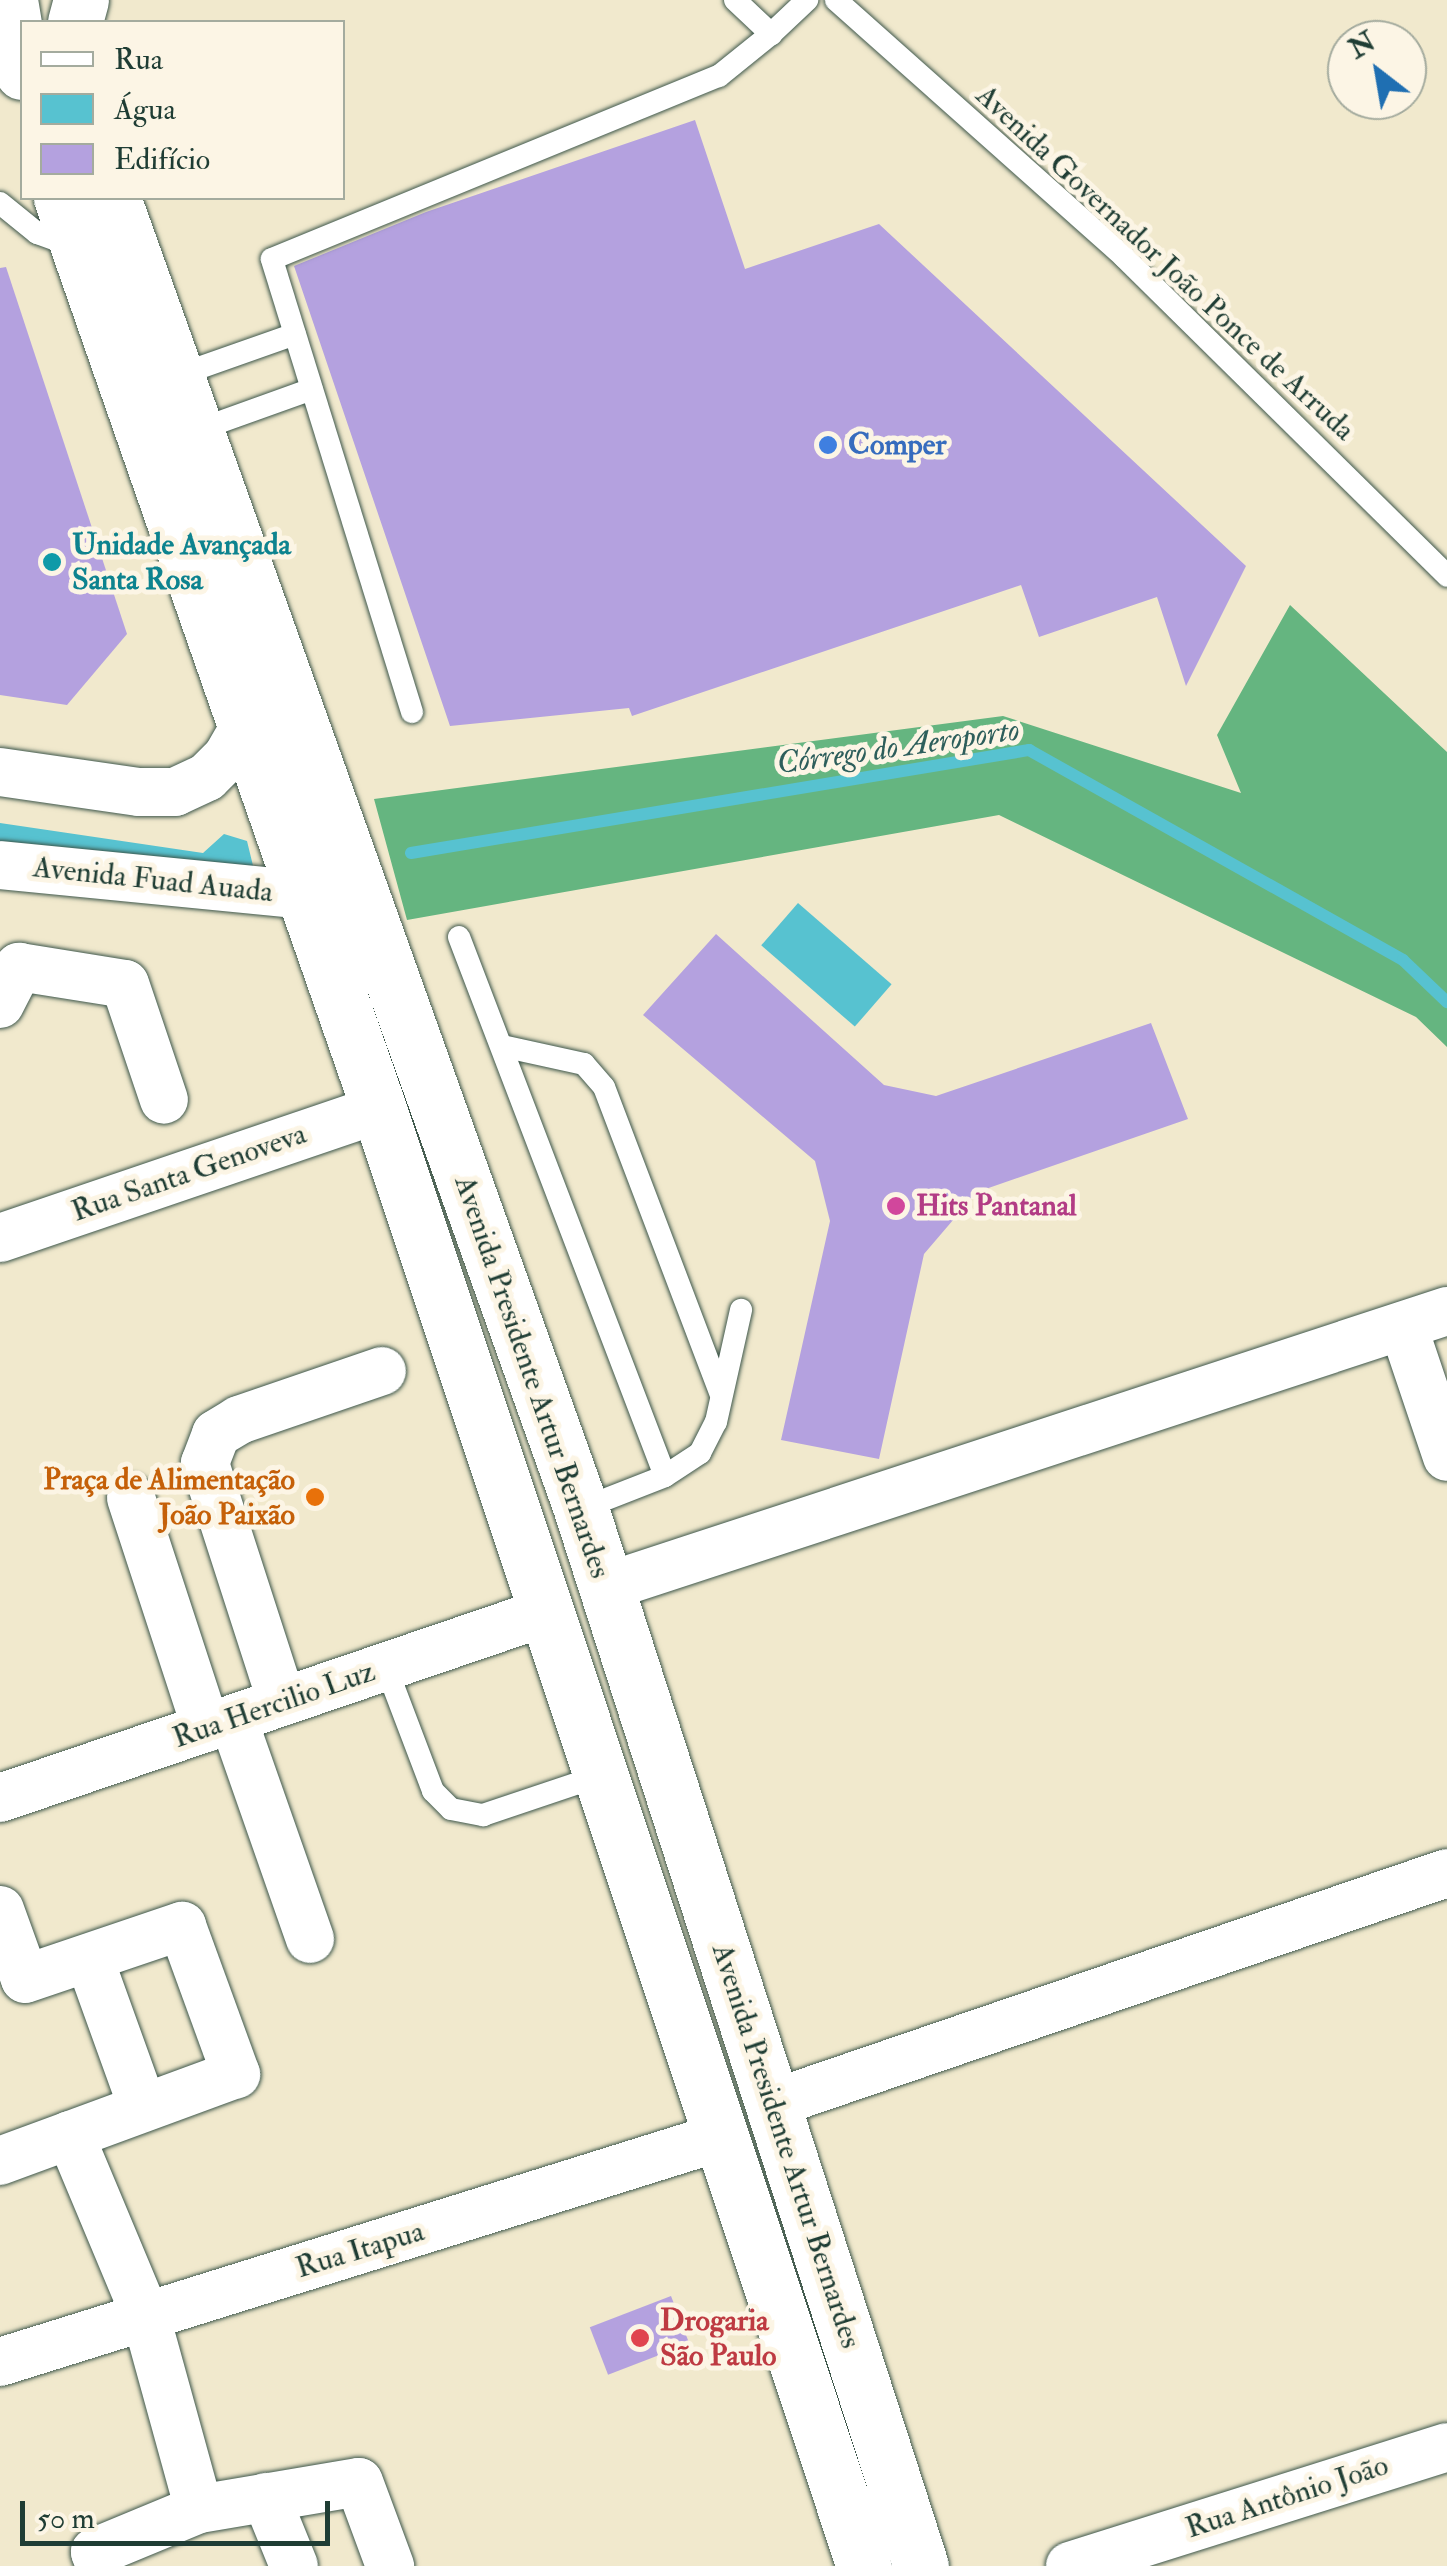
<!DOCTYPE html>
<html>
<head>
<meta charset="utf-8">
<style>
  body { margin:0 }
  #map { position:relative; width:1447px; height:2566px; overflow:hidden; background:#f1e9cd; font-family:"IM FELL Double Pica",serif }
  div>[style] { position:absolute }
  .forest>* { inset:0; background:#65b580 }
  .water>* { inset:0; background:#57c2d0; transform-origin:0 0 }
  .stream>* { height:12px; margin:-6px; padding:0 6px; transform-origin:6px; border-radius:6px; background:#57c2d0 }
  .building>* { inset:0; background:#b4a1df; transform-origin:0 0 }
  .roads { filter:drop-shadow(0 0 2px #3e574b) drop-shadow(0 0 2px #3e574b) }
  .service>* { height:22px; margin:-11px; padding:0 11px; transform-origin:11px; border-radius:11px; background:#fff }
  .minor>* { height:48px; margin:-24px; padding:0 24px; transform-origin:24px; border-radius:24px; background:#fff }
  .secondary>* { height:55px; margin:-27.5px; padding:0 27.5px; transform-origin:27.5px; border-radius:27.5px; background:#fff }
  .dots>* { width:28px; height:28px; translate:-50% -50%; box-sizing:border-box; border:5px solid #fcf5e5; border-radius:50% }
  span { translate:-50% -50%; white-space:nowrap; text-align:center; line-height:1.15; -webkit-text-stroke:10px #fcf5e5; paint-order:stroke }
  .street-label { font-size:30px; color:#1f3d34 }
  .shop-label { font-size:30px; color:#366cbe; font-weight:700 }
  .left { translate:0 -50%; text-align:left }
  .culture-label { font-size:30px; color:#0d838f; font-weight:700 }
  .hotel-label { font-size:30px; color:#b23c85; font-weight:700 }
  .food-label { font-size:30px; color:#c56008; font-weight:700 }
  .right { translate:-100% -50%; text-align:right }
  .health-label { font-size:30px; color:#be3a42; font-weight:700 }
  .water-label { font-size:32px; color:#2d5e5b; font-style:italic }
  .legend { position:absolute; left:20px; top:20px; width:325px; height:180px; box-sizing:border-box; background:#fcf5e5; border:2px solid #a4ab9e; margin:0; padding:12px 18px; list-style:none; font-size:30px; color:#1f3d34 }
  .legend li { display:flex; align-items:center; gap:20px; height:50px }
  .legend b { width:50px; border:2px solid #a4ab9e }
  .north { position:absolute; left:1327px; top:20px; width:100px; height:100px; box-sizing:border-box; background:#fcf5e5; border:2px solid #a4ab9e; border-radius:50%; rotate:329deg; font-size:28px; font-weight:700; line-height:40px; text-align:center; color:#1f3d34 }
  .north::after { content:''; display:block; margin:auto; width:35px; height:45px; background:#1f6fb2; clip-path:polygon(50% 0,100% 100%,50% 72%,0 100%) }
  .scale { position:absolute; left:20px; top:2501px; width:310px; height:45px; box-sizing:border-box; border:5px solid #1f3d34; border-top:0; padding-left:12px; font-size:30px; line-height:35px; white-space:nowrap; color:#1f3d34; -webkit-text-stroke:8px #fcf5e5; paint-order:stroke }
</style>
</head>
<body>
<div id="map">
  <div class="forest">
    <i style="clip-path:polygon(1290px 605px,1447px 752px,1447px 1047px,1416px 1017px,999px 815px,407px 920px,374px 799px,1003px 716px,1241px 793px,1217px 735px)"></i>
  </div>
  <div class="water">
    <i style="clip-path:polygon(0 823px,203px 853px,224px 834px,247px 841px,257px 882px,0 856px)"></i>
    <i style="left:798px;top:903px;width:124px;height:56px;rotate:41deg"></i>
  </div>
  <div class="stream">
    <i style="left:411px;top:853px;width:627px;rotate:-9.46deg"></i>
    <i style="left:1029px;top:750px;width:429px;rotate:29.3deg"></i>
    <i style="left:1403px;top:960px;width:61px;rotate:43.7deg"></i>
  </div>
  <div class="building">
    <i style="clip-path:polygon(695px 120px,745px 269px,879px 224px,1246px 566px,1186px 686px,1157px 597px,1039px 637px,1021px 585px,632px 716px,629px 708px,450px 726px,294px 266px,426px 212px)"></i>
    <i style="clip-path:polygon(6px 267px,127px 634px,67px 705px,0 695px,0 268px)"></i>
    <i style="clip-path:polygon(716px 934px,884px 1085px,936px 1096px,1151px 1023px,1188px 1119px,977px 1192px,924px 1254px,879px 1459px,781px 1440px,830px 1221px,815px 1161px,643px 1015px)"></i>
    <i style="left:671px;top:2296px;width:51px;height:87px;rotate:69deg"></i>
  </div>
  <div class="roads">
    <div class="service">
      <i style="left:735px;top:0;width:50px;rotate:43.4deg"></i>
      <i style="left:771px;top:34px;width:50px;rotate:-43.4deg"></i>
      <i style="left:836px;top:0;width:386px;rotate:41.7deg"></i>
      <i style="left:1124px;top:257px;width:454px;rotate:44.6deg"></i>
      <i style="left:0;top:203px;width:48px;rotate:39deg"></i>
      <i style="left:37px;top:233px;width:38px;rotate:20deg"></i>
      <i style="left:176px;top:376px;width:126px;rotate:-19.4deg"></i>
      <i style="left:195px;top:431px;width:124px;rotate:-19.7deg"></i>
      <i style="left:412px;top:712px;width:474px;rotate:-107.2deg"></i>
      <i style="left:272px;top:259px;width:483px;rotate:-22.3deg"></i>
      <i style="left:719px;top:76px;width:67px;rotate:-38.9deg"></i>
      <i style="left:459px;top:937px;width:577px;rotate:69.08deg"></i>
      <i style="left:502px;top:1046px;width:84px;rotate:12.4deg"></i>
      <i style="left:584px;top:1064px;width:30px;rotate:49deg"></i>
      <i style="left:604px;top:1087px;width:329px;rotate:69.2deg"></i>
      <i style="left:581px;top:1509px;width:90px;rotate:-21.4deg"></i>
      <i style="left:665px;top:1476px;width:42px;rotate:-33.3deg"></i>
      <i style="left:700px;top:1453px;width:35px;rotate:-63deg"></i>
      <i style="left:716px;top:1422px;width:115px;rotate:-77.4deg"></i>
      <i style="left:386px;top:1667px;width:133px;rotate:69.2deg"></i>
      <i style="left:433px;top:1791px;width:25px;rotate:45deg"></i>
      <i style="left:451px;top:1809px;width:33px;rotate:11deg"></i>
      <i style="left:483px;top:1815px;width:126px;rotate:-18.6deg"></i>
    </div>
    <div class="minor">
      <i style="left:0;top:772px;width:140px;rotate:8.2deg"></i>
      <i style="left:139px;top:792px;width:36px"></i>
      <i style="left:175px;top:792px;width:35px;rotate:-25deg"></i>
      <i style="left:207px;top:777px;width:28px;rotate:-45deg"></i>
      <i style="left:227px;top:757px;width:36px;rotate:-60deg"></i>
      <i style="left:0;top:865px;width:307px;rotate:5.6deg"></i>
      <i style="left:0;top:1004px;width:42px;rotate:-62.8deg"></i>
      <i style="left:19px;top:967px;width:107px;rotate:9.1deg"></i>
      <i style="left:125px;top:984px;width:122px;rotate:71.4deg"></i>
      <i style="left:0;top:1238px;width:400px;rotate:-18.8deg"></i>
      <i style="left:1403px;top:1326px;width:138px;rotate:71.4deg"></i>
      <i style="left:131px;top:1498px;width:242px;rotate:71.9deg"></i>
      <i style="left:606px;top:1587px;width:885px;rotate:-18.17deg"></i>
      <i style="left:282px;top:1702px;width:251px;rotate:-107.9deg"></i>
      <i style="left:205px;top:1463px;width:31px;rotate:-69deg"></i>
      <i style="left:216px;top:1434px;width:27px;rotate:-31deg"></i>
      <i style="left:239px;top:1420px;width:151px;rotate:-18.9deg"></i>
      <i style="left:233px;top:1719px;width:233px;rotate:70.7deg"></i>
      <i style="left:0;top:1798px;width:580px;rotate:-18.81deg"></i>
      <i style="left:0;top:1910px;width:73px;rotate:70.1deg"></i>
      <i style="left:25px;top:1979px;width:166px;rotate:-18.7deg"></i>
      <i style="left:182px;top:1926px;width:158px;rotate:70deg"></i>
      <i style="left:236px;top:2074px;width:252px;rotate:159.8deg"></i>
      <i style="left:89px;top:1958px;width:159px;rotate:70.2deg"></i>
      <i style="left:772px;top:2104px;width:713px;rotate:-18.89deg"></i>
      <i style="left:70px;top:2135px;width:197px;rotate:67.3deg"></i>
      <i style="left:146px;top:2317px;width:199px;rotate:74.6deg"></i>
      <i style="left:0;top:2362px;width:754px;rotate:-17.35deg"></i>
      <i style="left:266px;top:2497px;width:74px;rotate:67.9deg"></i>
      <i style="left:100px;top:2566px;width:15px;rotate:-110deg"></i>
      <i style="left:95px;top:2552px;width:113px;rotate:-22.5deg"></i>
      <i style="left:199px;top:2509px;width:162px;rotate:-9.6deg"></i>
      <i style="left:359px;top:2482px;width:90px;rotate:69.7deg"></i>
      <i style="left:1070px;top:2566px;width:395px;rotate:-17.5deg"></i>
    </div>
    <div class="secondary">
      <i style="left:10px;top:0;width:73px;rotate:80.5deg"></i>
      <i style="left:75px;top:22px;width:23px;rotate:-75deg"></i>
      <i style="left:61px;top:198px;width:965px;rotate:70.76deg"></i>
      <i style="left:379px;top:1109px;width:1536px;rotate:71.59deg"></i>
      <i style="left:113px;top:198px;width:1392px;rotate:70.35deg"></i>
      <i style="left:581px;top:1509px;width:1110px;rotate:72.17deg"></i>
    </div>
  </div>
  <div class="dots">
    <i style="left:828px;top:445px;background:#3f7fe0"></i>
    <i style="left:52px;top:562px;background:#0f9aa8"></i>
    <i style="left:896px;top:1206px;background:#d1479c"></i>
    <i style="left:315px;top:1497px;background:#e8710a"></i>
    <i style="left:640px;top:2338px;background:#e0444e"></i>
  </div>
  <div class="street-label">
    <span style="left:1165px;top:263px;rotate:43deg">Avenida Governador João Ponce de Arruda</span>
    <span style="left:153px;top:880px;rotate:6deg">Avenida Fuad Auada</span>
    <span style="left:189px;top:1173px;rotate:-19deg">Rua Santa Genoveva</span>
    <span style="left:532px;top:1377px;rotate:71deg">Avenida Presidente Artur Bernardes</span>
    <span style="left:274px;top:1705px;rotate:-19deg">Rua Hercilio Luz</span>
    <span style="left:786px;top:2146px;rotate:72deg">Avenida Presidente Artur Bernardes</span>
    <span style="left:360px;top:2250px;rotate:-17deg">Rua Itapua</span>
    <span style="left:1287px;top:2497px;rotate:-18deg">Rua Antônio João</span>
  </div>
  <div class="shop-label">
    <span class="left" style="left:848px;top:445px">Comper</span>
  </div>
  <div class="culture-label">
    <span class="left" style="left:72px;top:562px">Unidade Avançada<br>Santa Rosa</span>
  </div>
  <div class="hotel-label">
    <span class="left" style="left:916px;top:1206px">Hits Pantanal</span>
  </div>
  <div class="food-label">
    <span class="right" style="left:295px;top:1497px">Praça de Alimentação<br>João Paixão</span>
  </div>
  <div class="health-label">
    <span class="left" style="left:660px;top:2338px">Drogaria<br>São Paulo</span>
  </div>
  <div class="water-label">
    <span style="left:898px;top:747px;rotate:-8deg">Córrego do Aeroporto</span>
  </div>
  <ul class="legend">
  <li><b style="height:12px;background:#fff"></b>Rua</li>
  <li><b style="height:28px;background:#57c2d0"></b>Água</li>
  <li><b style="height:28px;background:#b4a1df"></b>Edifício</li>
  </ul>
  <div class="north">N</div>
  <div class="scale">50 m</div>
</div>
</body>
</html>
